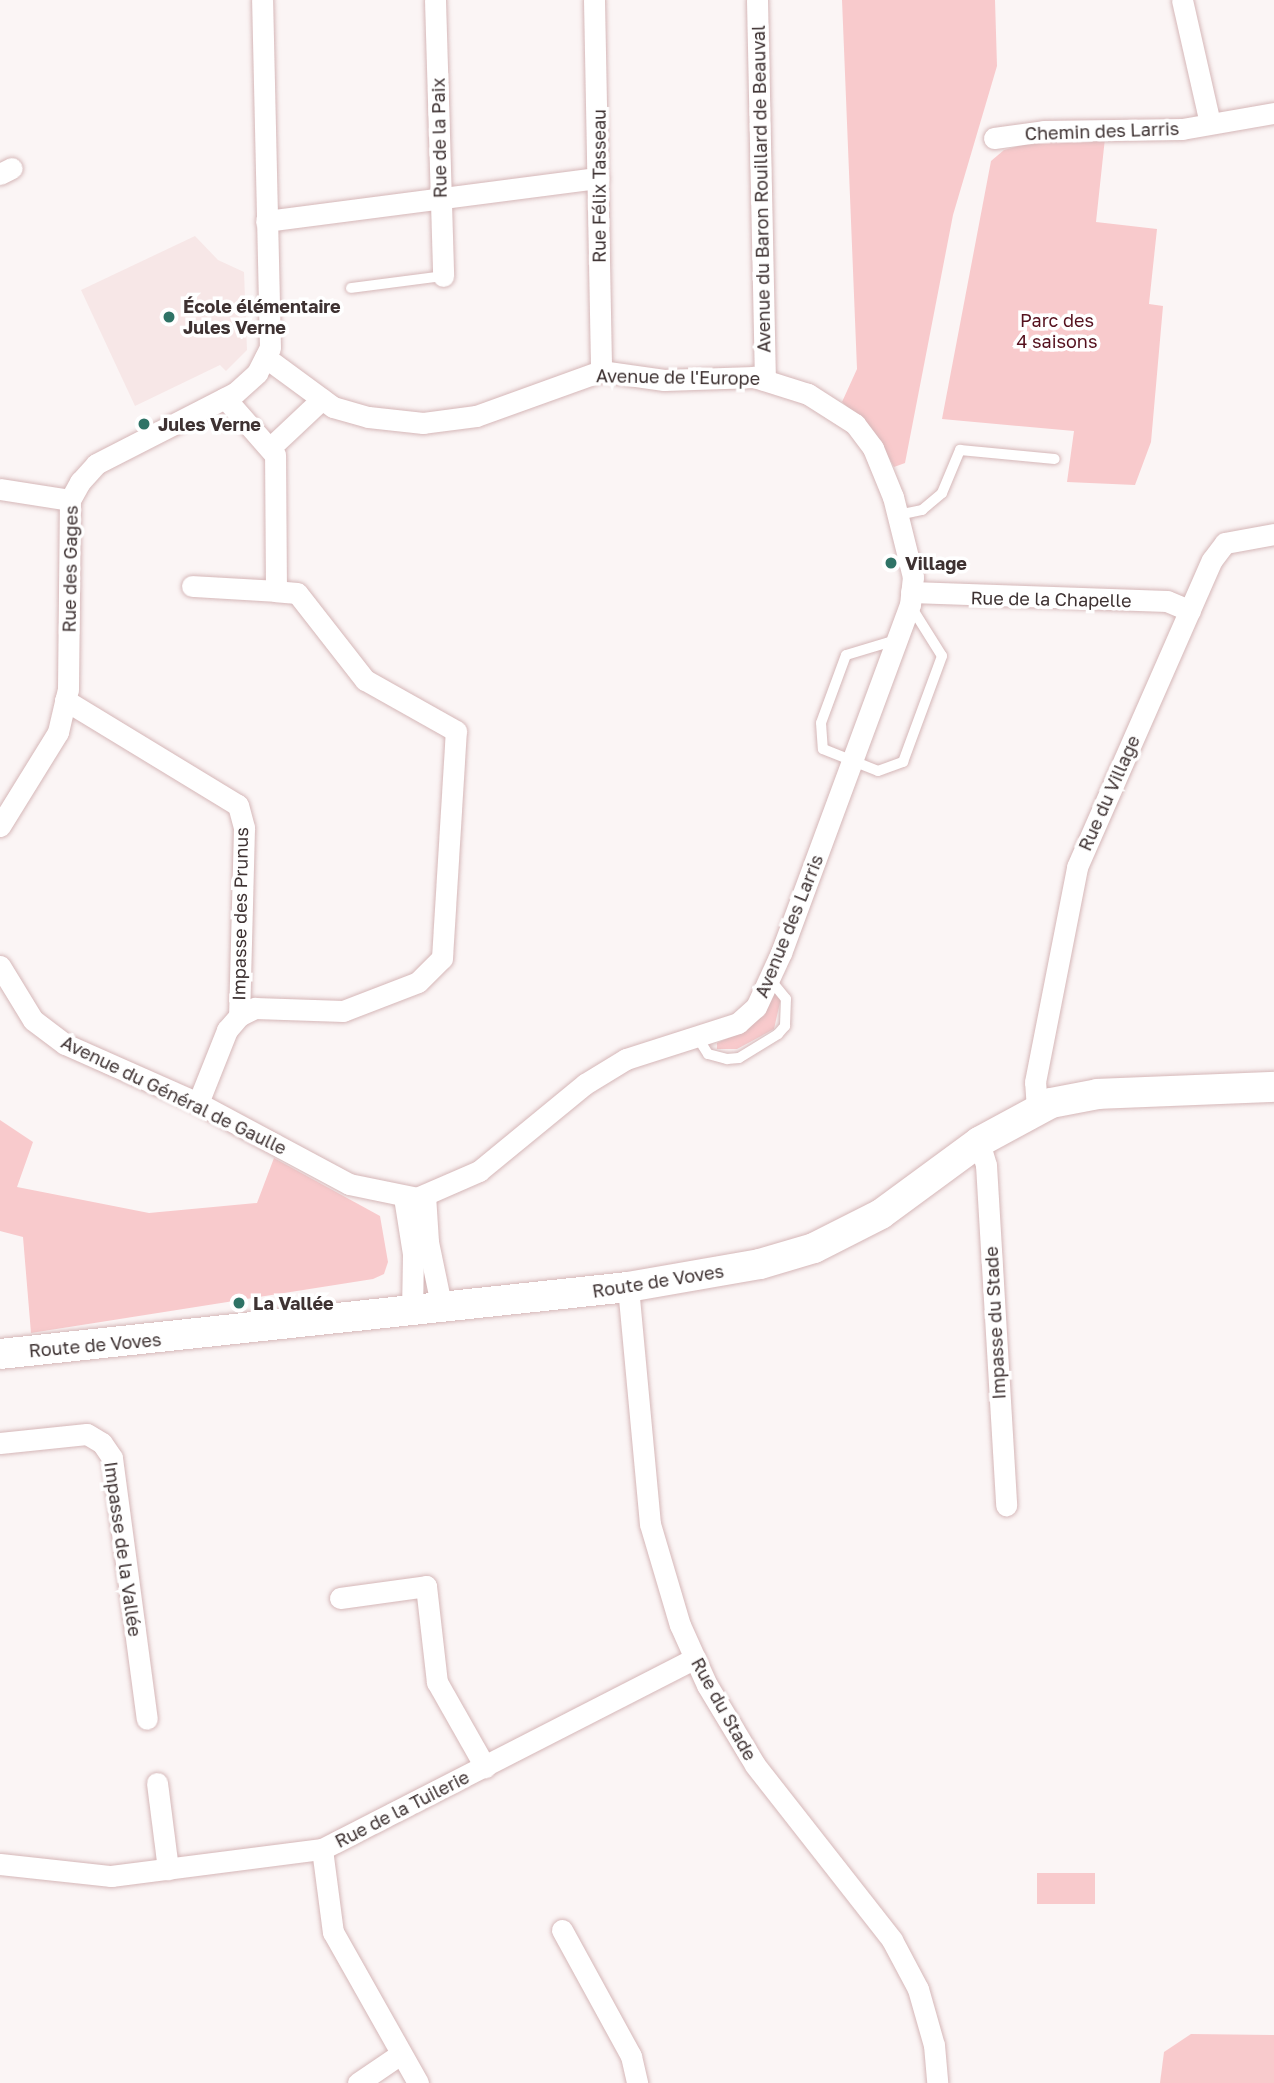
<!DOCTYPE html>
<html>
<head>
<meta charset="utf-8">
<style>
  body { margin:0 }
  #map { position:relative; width:1274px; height:2083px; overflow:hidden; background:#fbf5f5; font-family:"Golos Text",sans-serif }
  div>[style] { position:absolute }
  .built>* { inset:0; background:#f7e7e7 }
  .green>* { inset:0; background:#f8cacc; transform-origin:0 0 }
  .roads { filter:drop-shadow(0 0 2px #d5b7b8) drop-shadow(0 0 2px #d5b7b8) }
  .lane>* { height:10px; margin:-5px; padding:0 5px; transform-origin:5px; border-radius:5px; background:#fff }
  .street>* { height:21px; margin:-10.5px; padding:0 10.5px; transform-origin:10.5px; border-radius:10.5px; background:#fff }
  .secondary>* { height:30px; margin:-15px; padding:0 15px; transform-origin:15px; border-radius:15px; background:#fff }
  .dots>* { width:19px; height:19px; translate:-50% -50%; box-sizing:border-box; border:4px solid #fff; border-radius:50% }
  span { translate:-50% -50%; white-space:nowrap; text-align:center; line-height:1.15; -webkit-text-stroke:7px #fff; paint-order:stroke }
  .street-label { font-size:18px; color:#3e3232 }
  .poi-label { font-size:18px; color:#3e3232; font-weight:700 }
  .left { translate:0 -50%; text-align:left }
  .park-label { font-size:18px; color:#55111e }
</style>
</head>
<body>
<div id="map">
  <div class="built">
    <i style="clip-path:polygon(195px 236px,218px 260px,244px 272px,247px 350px,226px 371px,220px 365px,135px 406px,81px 290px)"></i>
  </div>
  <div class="green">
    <i style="clip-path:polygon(842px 0,995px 0,997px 66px,953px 215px,905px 463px,894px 467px,875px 433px,842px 402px,857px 369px)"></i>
    <i style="clip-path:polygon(1052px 137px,1105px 138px,1096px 222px,1157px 229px,1149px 304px,1163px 306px,1151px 442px,1135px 485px,1067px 482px,1074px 431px,942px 419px,991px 161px,1004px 150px)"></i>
    <i style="clip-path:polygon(775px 993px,781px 998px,774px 1029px,737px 1049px,717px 1049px,717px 1043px,742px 1032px,764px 1014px)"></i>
    <i style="clip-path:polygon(0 1120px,33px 1142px,17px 1187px,149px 1213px,257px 1203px,274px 1158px,380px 1216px,388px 1262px,384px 1274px,373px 1279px,31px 1333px,23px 1237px,0 1231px)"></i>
    <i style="left:1095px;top:1873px;width:31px;height:58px;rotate:90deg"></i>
    <i style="clip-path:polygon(1191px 2034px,1274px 2035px,1274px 2083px,1160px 2083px,1164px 2052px)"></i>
  </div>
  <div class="roads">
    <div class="lane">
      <i style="left:351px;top:288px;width:93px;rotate:-7.4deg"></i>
      <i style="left:898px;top:515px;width:25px;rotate:-12deg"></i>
      <i style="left:922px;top:510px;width:26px;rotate:-40deg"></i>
      <i style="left:942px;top:493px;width:47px;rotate:-67.3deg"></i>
      <i style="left:960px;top:450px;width:95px;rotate:5.4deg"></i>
      <i style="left:896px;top:640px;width:52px;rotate:163.3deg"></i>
      <i style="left:846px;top:655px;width:72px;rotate:110.2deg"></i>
      <i style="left:821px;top:723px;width:26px;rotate:86deg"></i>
      <i style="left:823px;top:749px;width:59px;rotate:21.8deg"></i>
      <i style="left:878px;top:771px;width:27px;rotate:-20deg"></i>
      <i style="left:903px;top:762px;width:113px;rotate:-69.8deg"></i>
      <i style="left:942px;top:656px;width:60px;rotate:-122.1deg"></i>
      <i style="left:698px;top:1038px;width:19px;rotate:58deg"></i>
      <i style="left:708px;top:1054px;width:20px;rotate:15deg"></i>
      <i style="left:727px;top:1059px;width:12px;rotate:-5deg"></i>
      <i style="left:739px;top:1058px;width:46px;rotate:-31.6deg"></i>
      <i style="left:778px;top:1034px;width:11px;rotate:-49deg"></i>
      <i style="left:785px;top:1026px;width:27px;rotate:-88deg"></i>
      <i style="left:786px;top:999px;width:26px;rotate:-129deg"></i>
    </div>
    <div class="street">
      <i style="left:435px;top:0;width:276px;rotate:88.3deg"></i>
      <i style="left:594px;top:0;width:371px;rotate:88.9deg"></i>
      <i style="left:757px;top:0;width:379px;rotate:88.8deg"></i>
      <i style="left:1182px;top:0;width:126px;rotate:77.2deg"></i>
      <i style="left:994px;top:138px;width:50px;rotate:-8deg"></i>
      <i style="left:1044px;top:131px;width:138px;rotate:-0.8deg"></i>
      <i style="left:1182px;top:129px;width:93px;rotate:-9.9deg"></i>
      <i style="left:0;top:174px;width:13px;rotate:-27deg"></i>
      <i style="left:266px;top:221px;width:335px;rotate:-7.4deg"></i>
      <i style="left:271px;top:447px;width:70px;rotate:-43.3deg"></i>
      <i style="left:0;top:489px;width:71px;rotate:8.9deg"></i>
      <i style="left:192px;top:586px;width:84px;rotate:3.4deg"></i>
      <i style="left:911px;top:592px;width:256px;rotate:2deg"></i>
      <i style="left:1167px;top:601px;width:25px;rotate:23deg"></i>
      <i style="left:65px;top:700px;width:202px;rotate:31.3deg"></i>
      <i style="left:238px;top:805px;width:24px;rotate:75deg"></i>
      <i style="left:244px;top:828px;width:188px;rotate:91.5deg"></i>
      <i style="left:0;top:826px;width:110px;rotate:-58.3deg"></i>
      <i style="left:58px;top:732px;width:44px;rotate:-76.9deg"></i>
      <i style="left:68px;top:689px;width:189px;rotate:-89.4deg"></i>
      <i style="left:70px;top:500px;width:21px;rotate:-61deg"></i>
      <i style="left:80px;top:482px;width:24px;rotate:-48deg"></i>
      <i style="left:96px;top:464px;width:156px;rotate:-27.1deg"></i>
      <i style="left:235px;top:393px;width:30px;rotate:-42deg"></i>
      <i style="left:257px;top:373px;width:28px;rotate:-63deg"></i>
      <i style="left:270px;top:348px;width:348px;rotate:-91.3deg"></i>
      <i style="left:0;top:966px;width:63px;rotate:58.6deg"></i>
      <i style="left:33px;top:1020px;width:40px;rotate:37deg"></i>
      <i style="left:65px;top:1044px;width:145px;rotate:23.9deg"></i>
      <i style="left:198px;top:1103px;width:171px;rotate:28.2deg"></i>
      <i style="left:349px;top:1184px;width:69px;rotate:11.6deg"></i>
      <i style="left:417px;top:1198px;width:68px;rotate:-23.5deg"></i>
      <i style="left:479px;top:1171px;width:137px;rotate:-39.4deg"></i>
      <i style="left:585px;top:1084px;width:48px;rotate:-31.4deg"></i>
      <i style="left:626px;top:1059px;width:118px;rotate:-17.8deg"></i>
      <i style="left:738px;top:1023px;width:24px;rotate:-42deg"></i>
      <i style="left:756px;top:1007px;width:60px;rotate:-65.2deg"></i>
      <i style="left:781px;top:953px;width:371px;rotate:-69.7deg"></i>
      <i style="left:910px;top:605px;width:28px;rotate:-84deg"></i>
      <i style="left:913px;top:577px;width:82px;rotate:-104deg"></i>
      <i style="left:893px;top:497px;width:53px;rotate:-112.2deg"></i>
      <i style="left:873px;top:448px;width:30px;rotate:-127deg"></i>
      <i style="left:855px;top:424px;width:56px;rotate:-147.4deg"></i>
      <i style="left:808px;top:394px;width:57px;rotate:-162.5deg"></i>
      <i style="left:754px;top:377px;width:90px;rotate:178.1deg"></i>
      <i style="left:664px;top:380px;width:64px;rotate:-171.9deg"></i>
      <i style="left:601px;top:371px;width:133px;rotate:160.2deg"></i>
      <i style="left:476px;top:416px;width:53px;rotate:172.5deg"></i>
      <i style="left:423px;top:423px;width:55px;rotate:-173.8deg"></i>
      <i style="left:368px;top:417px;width:36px;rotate:-164deg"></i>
      <i style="left:333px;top:407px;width:84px;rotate:-143.7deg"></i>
      <i style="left:198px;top:1103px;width:79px;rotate:-68.3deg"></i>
      <i style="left:227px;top:1030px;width:18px;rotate:-49deg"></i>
      <i style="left:239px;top:1016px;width:18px;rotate:-27deg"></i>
      <i style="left:255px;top:1008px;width:88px;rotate:2deg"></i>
      <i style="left:343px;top:1011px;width:80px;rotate:-21.1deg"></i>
      <i style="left:418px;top:982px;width:34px;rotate:-45deg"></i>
      <i style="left:442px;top:958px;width:227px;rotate:-86.5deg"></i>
      <i style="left:456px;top:731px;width:104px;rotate:-150.7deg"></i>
      <i style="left:365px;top:680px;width:110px;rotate:-128deg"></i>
      <i style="left:297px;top:593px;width:21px;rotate:-175deg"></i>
      <i style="left:276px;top:591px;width:136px;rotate:-90.4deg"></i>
      <i style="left:275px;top:455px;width:76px;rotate:-131.3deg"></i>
      <i style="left:1037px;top:1109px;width:27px;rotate:-94deg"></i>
      <i style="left:1035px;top:1082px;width:219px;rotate:-78.9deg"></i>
      <i style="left:1077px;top:867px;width:335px;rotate:-66.3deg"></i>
      <i style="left:1212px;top:560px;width:21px;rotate:-53deg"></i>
      <i style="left:1225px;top:543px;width:50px;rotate:-10.4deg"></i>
      <i style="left:979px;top:1142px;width:24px;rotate:73deg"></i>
      <i style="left:986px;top:1165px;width:341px;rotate:86.6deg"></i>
      <i style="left:425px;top:1195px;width:47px;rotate:86.3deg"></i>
      <i style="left:428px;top:1242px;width:68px;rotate:78.2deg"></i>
      <i style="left:404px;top:1197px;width:58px;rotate:81deg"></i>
      <i style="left:413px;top:1254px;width:59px;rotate:91deg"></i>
      <i style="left:628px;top:1287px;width:238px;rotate:84.7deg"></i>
      <i style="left:650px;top:1524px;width:105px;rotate:73.5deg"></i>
      <i style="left:680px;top:1625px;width:66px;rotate:65.8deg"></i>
      <i style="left:707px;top:1685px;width:93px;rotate:59deg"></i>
      <i style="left:755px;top:1765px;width:222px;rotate:51.9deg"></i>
      <i style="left:892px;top:1940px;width:55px;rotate:62deg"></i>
      <i style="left:918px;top:1989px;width:58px;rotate:74.1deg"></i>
      <i style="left:934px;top:2045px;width:38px;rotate:85deg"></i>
      <i style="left:0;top:1443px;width:87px;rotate:-5.9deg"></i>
      <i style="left:87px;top:1434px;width:17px;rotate:31deg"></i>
      <i style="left:102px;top:1443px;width:18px;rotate:56deg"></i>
      <i style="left:112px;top:1458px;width:263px;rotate:82.4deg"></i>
      <i style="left:340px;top:1598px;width:87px;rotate:-7.9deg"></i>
      <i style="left:426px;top:1586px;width:97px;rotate:83.5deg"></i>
      <i style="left:437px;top:1682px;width:98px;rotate:60.5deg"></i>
      <i style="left:157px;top:1783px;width:87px;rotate:82.7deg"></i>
      <i style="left:322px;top:1849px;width:84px;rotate:82.5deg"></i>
      <i style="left:333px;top:1932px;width:173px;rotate:60.6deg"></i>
      <i style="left:0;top:1864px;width:112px;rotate:6.2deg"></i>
      <i style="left:111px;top:1876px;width:213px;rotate:-7.3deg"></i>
      <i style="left:322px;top:1849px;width:419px;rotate:-27.1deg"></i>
      <i style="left:562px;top:1930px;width:144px;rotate:61.3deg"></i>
      <i style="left:631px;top:2056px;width:28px;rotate:77deg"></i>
      <i style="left:358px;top:2083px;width:50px;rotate:-34.3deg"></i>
    </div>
    <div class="secondary">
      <i style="left:0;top:1354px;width:632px;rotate:-6.09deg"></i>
      <i style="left:628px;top:1287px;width:134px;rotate:-9.9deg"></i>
      <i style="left:760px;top:1264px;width:56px;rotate:-16.5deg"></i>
      <i style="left:814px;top:1248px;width:75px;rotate:-26.9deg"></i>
      <i style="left:881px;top:1214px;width:122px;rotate:-36.3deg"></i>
      <i style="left:979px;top:1142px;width:82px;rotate:-28.4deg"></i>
      <i style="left:1051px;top:1103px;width:48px;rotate:-10.8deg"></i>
      <i style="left:1098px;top:1094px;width:176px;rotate:-2.3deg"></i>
    </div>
  </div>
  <div class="dots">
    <i style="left:169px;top:317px;background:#2f7366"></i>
    <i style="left:144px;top:424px;background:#2f7366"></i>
    <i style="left:891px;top:563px;background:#2f7366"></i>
    <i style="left:239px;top:1303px;background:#2f7366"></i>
  </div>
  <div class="street-label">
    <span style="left:1102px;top:131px;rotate:-2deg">Chemin des Larris</span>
    <span style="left:439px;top:138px;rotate:-91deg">Rue de la Paix</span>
    <span style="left:599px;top:186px;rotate:-90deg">Rue Félix Tasseau</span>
    <span style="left:761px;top:189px;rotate:-91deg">Avenue du Baron Rouillard de Beauval</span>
    <span style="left:678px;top:377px;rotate:1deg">Avenue de l'Europe</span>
    <span style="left:70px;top:569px;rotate:-89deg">Rue des Gages</span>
    <span style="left:1051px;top:599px;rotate:1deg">Rue de la Chapelle</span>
    <span style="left:1109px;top:793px;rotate:-66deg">Rue du Village</span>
    <span style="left:240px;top:914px;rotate:-89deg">Impasse des Prunus</span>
    <span style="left:789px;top:926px;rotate:-68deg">Avenue des Larris</span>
    <span style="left:174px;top:1095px;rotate:26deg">Avenue du Général de Gaulle</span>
    <span style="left:658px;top:1281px;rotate:-9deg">Route de Voves</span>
    <span style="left:995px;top:1323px;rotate:-93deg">Impasse du Stade</span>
    <span style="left:95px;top:1345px;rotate:-5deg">Route de Voves</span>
    <span style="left:123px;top:1549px;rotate:82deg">Impasse de la Vallée</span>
    <span style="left:724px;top:1709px;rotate:61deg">Rue du Stade</span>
    <span style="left:402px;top:1809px;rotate:-27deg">Rue de la Tuilerie</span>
  </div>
  <div class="poi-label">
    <span class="left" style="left:183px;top:317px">École élémentaire<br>Jules Verne</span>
    <span class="left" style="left:158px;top:424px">Jules Verne</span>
    <span class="left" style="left:905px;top:563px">Village</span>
    <span class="left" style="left:253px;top:1303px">La Vallée</span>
  </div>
  <div class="park-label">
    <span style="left:1057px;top:331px">Parc des<br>4 saisons</span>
  </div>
</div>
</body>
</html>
